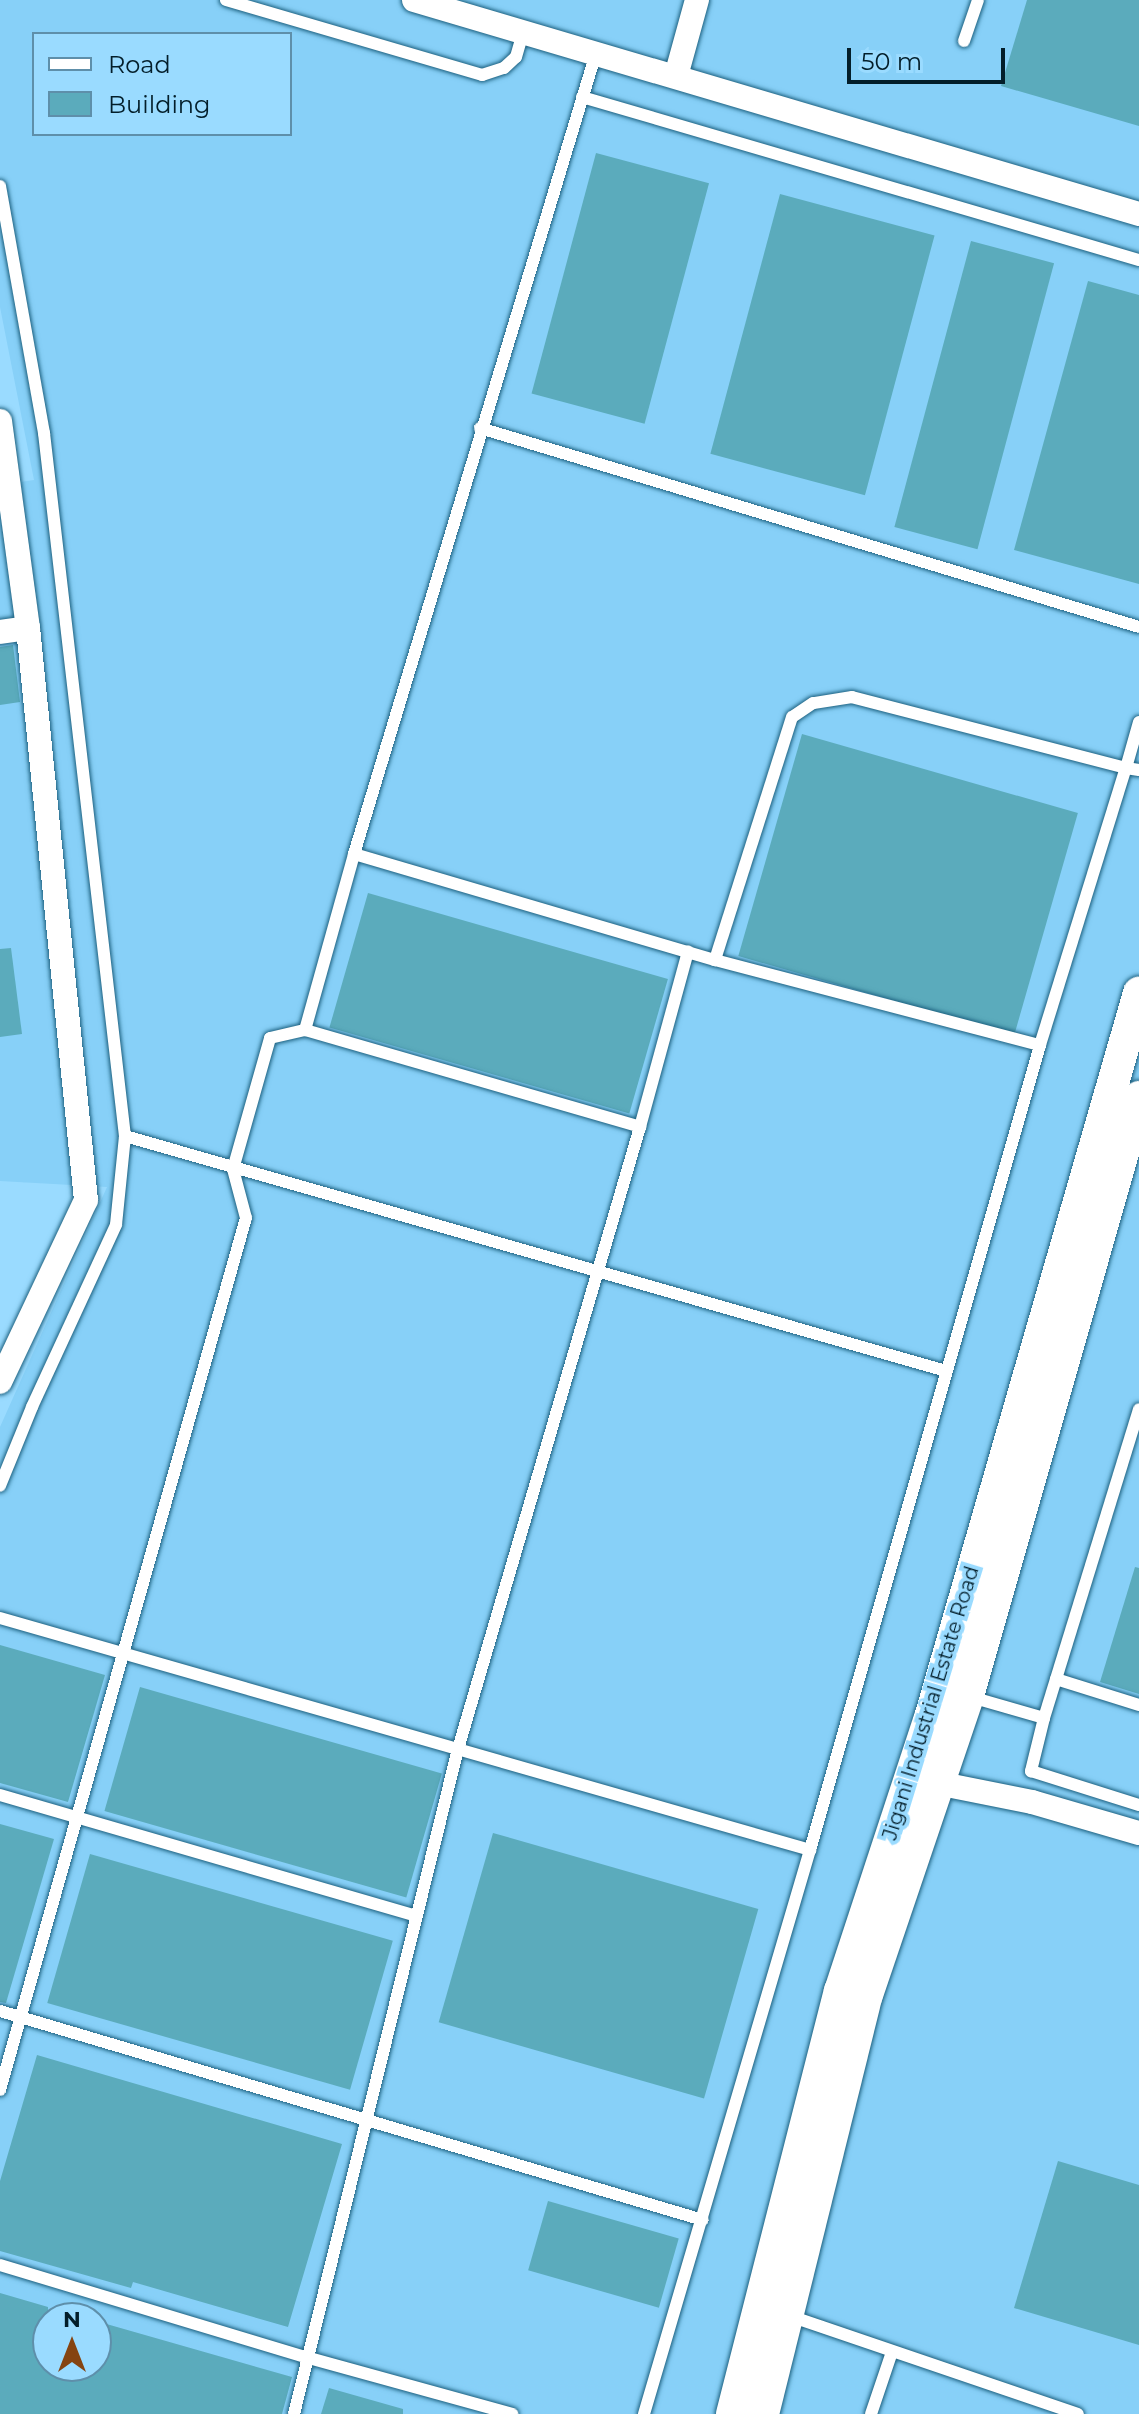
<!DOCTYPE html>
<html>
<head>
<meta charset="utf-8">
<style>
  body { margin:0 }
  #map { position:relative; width:1139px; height:2414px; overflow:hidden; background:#9adbff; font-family:Montserrat,sans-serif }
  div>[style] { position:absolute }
  .built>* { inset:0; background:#87d0f8 }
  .building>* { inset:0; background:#5babbc; transform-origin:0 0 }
  .roads { filter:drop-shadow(0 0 2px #1c607f) drop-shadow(0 0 2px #1c607f) }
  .lane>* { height:12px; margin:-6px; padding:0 6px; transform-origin:6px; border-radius:6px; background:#fff }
  .street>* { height:24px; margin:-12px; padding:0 12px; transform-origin:12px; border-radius:12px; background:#fff }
  .secondary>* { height:32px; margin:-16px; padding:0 16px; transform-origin:16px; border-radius:16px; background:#fff }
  span { translate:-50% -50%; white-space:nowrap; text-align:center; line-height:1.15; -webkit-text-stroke:8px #9adbff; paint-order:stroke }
  .street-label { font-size:20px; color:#031e2a }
  .legend { position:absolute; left:32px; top:32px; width:260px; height:104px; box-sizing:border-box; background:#9adbff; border:2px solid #5e8faa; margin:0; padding:10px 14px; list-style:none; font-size:24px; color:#031e2a }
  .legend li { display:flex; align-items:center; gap:16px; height:40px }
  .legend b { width:40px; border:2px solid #5e8faa }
  .north { position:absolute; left:32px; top:2302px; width:80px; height:80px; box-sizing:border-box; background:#9adbff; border:2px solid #5e8faa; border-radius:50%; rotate:0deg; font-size:22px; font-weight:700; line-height:32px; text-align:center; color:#031e2a }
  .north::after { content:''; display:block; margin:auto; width:28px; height:36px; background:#854411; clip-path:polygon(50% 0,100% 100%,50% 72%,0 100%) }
  .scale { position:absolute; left:847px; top:48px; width:158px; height:36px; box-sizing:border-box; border:4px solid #031e2a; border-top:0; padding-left:10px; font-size:24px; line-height:28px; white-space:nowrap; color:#031e2a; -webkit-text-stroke:6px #9adbff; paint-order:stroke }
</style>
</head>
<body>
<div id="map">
  <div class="built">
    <i style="clip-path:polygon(evenodd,0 0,1139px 0,1139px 2414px,0 2414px,0 1427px,107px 1187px,0 1181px,0 485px,34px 480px,0 307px,0 0,34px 34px,290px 34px,290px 134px,34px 134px,34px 34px,0 0,48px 2318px,96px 2318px,96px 2366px,48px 2366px,48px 2318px)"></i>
  </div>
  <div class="building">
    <i style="clip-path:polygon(1027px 0,1139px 0,1139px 126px,1001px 86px)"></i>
    <i style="left:596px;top:153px;width:117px;height:249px;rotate:15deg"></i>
    <i style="left:780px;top:194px;width:160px;height:269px;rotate:15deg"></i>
    <i style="left:971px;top:241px;width:86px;height:296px;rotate:15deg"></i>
    <i style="clip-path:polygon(1088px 281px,1139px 295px,1139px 584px,1014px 550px)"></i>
    <i style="clip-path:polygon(13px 645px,20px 702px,0 705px,0 647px)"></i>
    <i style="left:802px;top:734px;width:287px;height:231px;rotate:16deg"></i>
    <i style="left:368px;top:893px;width:312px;height:140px;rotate:16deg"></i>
    <i style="clip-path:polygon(11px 948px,22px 1034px,0 1037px,0 949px)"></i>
    <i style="clip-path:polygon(1135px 1567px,1139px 1568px,1139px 1694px,1100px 1682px)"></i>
    <i style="clip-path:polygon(0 1645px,105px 1675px,68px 1802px,0 1783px)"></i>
    <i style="left:140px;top:1687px;width:314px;height:129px;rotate:16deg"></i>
    <i style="clip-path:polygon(0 1824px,54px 1839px,6px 2003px,0 2002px)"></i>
    <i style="left:493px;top:1833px;width:276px;height:197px;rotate:16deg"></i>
    <i style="left:90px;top:1854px;width:315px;height:155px;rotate:16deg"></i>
    <i style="clip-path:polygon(37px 2055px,342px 2144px,288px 2327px,133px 2282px,131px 2288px,0 2251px,0 2181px)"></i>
    <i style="clip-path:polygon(1058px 2161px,1139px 2185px,1139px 2345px,1014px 2308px)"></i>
    <i style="left:548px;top:2201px;width:136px;height:72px;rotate:16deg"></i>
    <i style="clip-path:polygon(0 2293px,48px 2307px,48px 2366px,96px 2366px,96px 2321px,292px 2377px,282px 2414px,0 2414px)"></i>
    <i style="clip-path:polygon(329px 2388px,403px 2409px,403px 2414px,321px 2414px)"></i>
  </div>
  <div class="roads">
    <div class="lane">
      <i style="left:226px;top:0;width:267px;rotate:16.3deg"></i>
      <i style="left:482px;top:75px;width:23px;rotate:-18deg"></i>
      <i style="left:504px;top:68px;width:16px;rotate:-43deg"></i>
      <i style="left:516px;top:57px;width:26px;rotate:-74deg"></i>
      <i style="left:964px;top:41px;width:43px;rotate:-71.1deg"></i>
      <i style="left:596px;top:53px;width:837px;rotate:106.81deg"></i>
      <i style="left:354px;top:854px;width:376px;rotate:16.4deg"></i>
      <i style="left:715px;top:960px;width:336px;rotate:14.7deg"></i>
      <i style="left:582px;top:97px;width:580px;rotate:16.31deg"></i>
      <i style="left:0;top:186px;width:251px;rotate:79.9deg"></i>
      <i style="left:44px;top:433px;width:708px;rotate:83.43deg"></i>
      <i style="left:125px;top:1136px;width:89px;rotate:95.8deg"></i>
      <i style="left:116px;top:1225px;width:200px;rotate:114.8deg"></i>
      <i style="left:32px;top:1407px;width:85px;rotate:112.1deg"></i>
      <i style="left:480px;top:428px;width:688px;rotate:16.8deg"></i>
      <i style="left:1139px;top:722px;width:48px;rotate:105.8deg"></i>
      <i style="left:1126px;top:768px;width:13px;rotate:9deg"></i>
      <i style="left:305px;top:1030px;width:349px;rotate:16.1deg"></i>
      <i style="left:125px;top:1136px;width:854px;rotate:15.97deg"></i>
      <i style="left:0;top:1618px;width:843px;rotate:15.98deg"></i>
      <i style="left:810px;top:1850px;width:837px;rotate:-74.05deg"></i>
      <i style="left:1040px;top:1045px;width:290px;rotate:-72.8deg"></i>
      <i style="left:1126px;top:768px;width:283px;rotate:-165.5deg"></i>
      <i style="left:852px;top:697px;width:39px;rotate:171deg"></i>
      <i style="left:813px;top:703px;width:25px;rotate:146deg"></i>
      <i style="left:792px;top:717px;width:255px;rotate:107.6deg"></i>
      <i style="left:1056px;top:1679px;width:87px;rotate:17.4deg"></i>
      <i style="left:971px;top:1697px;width:76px;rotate:16deg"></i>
      <i style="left:1044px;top:1718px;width:55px;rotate:103.8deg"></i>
      <i style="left:1031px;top:1771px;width:113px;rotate:17.5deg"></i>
      <i style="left:1044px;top:1718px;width:323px;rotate:-72.9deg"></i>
      <i style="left:0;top:1795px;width:433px;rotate:16.2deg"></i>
      <i style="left:0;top:2011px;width:733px;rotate:16.56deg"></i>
      <i style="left:0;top:2090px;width:906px;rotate:-74.25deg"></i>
      <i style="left:246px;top:1218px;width:51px;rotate:-104.9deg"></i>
      <i style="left:233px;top:1169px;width:136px;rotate:-74.2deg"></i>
      <i style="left:270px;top:1038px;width:36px;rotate:-13deg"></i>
      <i style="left:305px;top:1030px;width:183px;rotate:-74.4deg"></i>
      <i style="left:0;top:2265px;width:323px;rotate:16.8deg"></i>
      <i style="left:309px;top:2358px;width:211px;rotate:15.4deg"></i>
      <i style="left:790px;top:2316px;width:304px;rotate:18.8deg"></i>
      <i style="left:294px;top:2414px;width:685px;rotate:-76.15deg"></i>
      <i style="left:458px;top:1749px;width:648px;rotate:-73.69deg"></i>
      <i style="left:640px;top:1127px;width:182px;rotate:-74.7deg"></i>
      <i style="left:644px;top:2414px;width:588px;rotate:-73.6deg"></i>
      <i style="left:871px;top:2414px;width:65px;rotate:-71.3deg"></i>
    </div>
    <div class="street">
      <i style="left:414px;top:0;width:756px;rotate:16.45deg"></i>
      <i style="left:676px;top:76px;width:79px;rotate:-74.6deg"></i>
      <i style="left:0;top:421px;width:209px;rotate:82.3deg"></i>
      <i style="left:28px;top:628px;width:575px;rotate:84.21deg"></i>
      <i style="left:86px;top:1200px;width:201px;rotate:115.3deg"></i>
      <i style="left:0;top:632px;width:28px;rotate:-8deg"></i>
      <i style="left:937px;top:1783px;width:97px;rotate:11.3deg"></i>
      <i style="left:1032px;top:1802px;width:111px;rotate:16.2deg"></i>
    </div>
    <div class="secondary">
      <i style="left:732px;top:2414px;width:437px;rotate:-75.7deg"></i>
      <i style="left:840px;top:1991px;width:287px;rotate:-71.8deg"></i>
      <i style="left:930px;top:1718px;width:755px;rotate:-73.92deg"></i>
      <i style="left:763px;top:2414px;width:432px;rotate:-76.1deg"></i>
      <i style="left:867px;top:1995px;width:316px;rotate:-71.3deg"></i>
      <i style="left:968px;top:1696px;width:623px;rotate:-74.07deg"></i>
    </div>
  </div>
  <div class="street-label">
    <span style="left:931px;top:1703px;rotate:-73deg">Jigani Industrial Estate Road</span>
  </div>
  <ul class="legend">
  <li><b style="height:10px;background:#fff"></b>Road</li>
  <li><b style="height:22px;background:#5babbc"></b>Building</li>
  </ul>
  <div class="north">N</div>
  <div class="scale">50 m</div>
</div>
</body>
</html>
